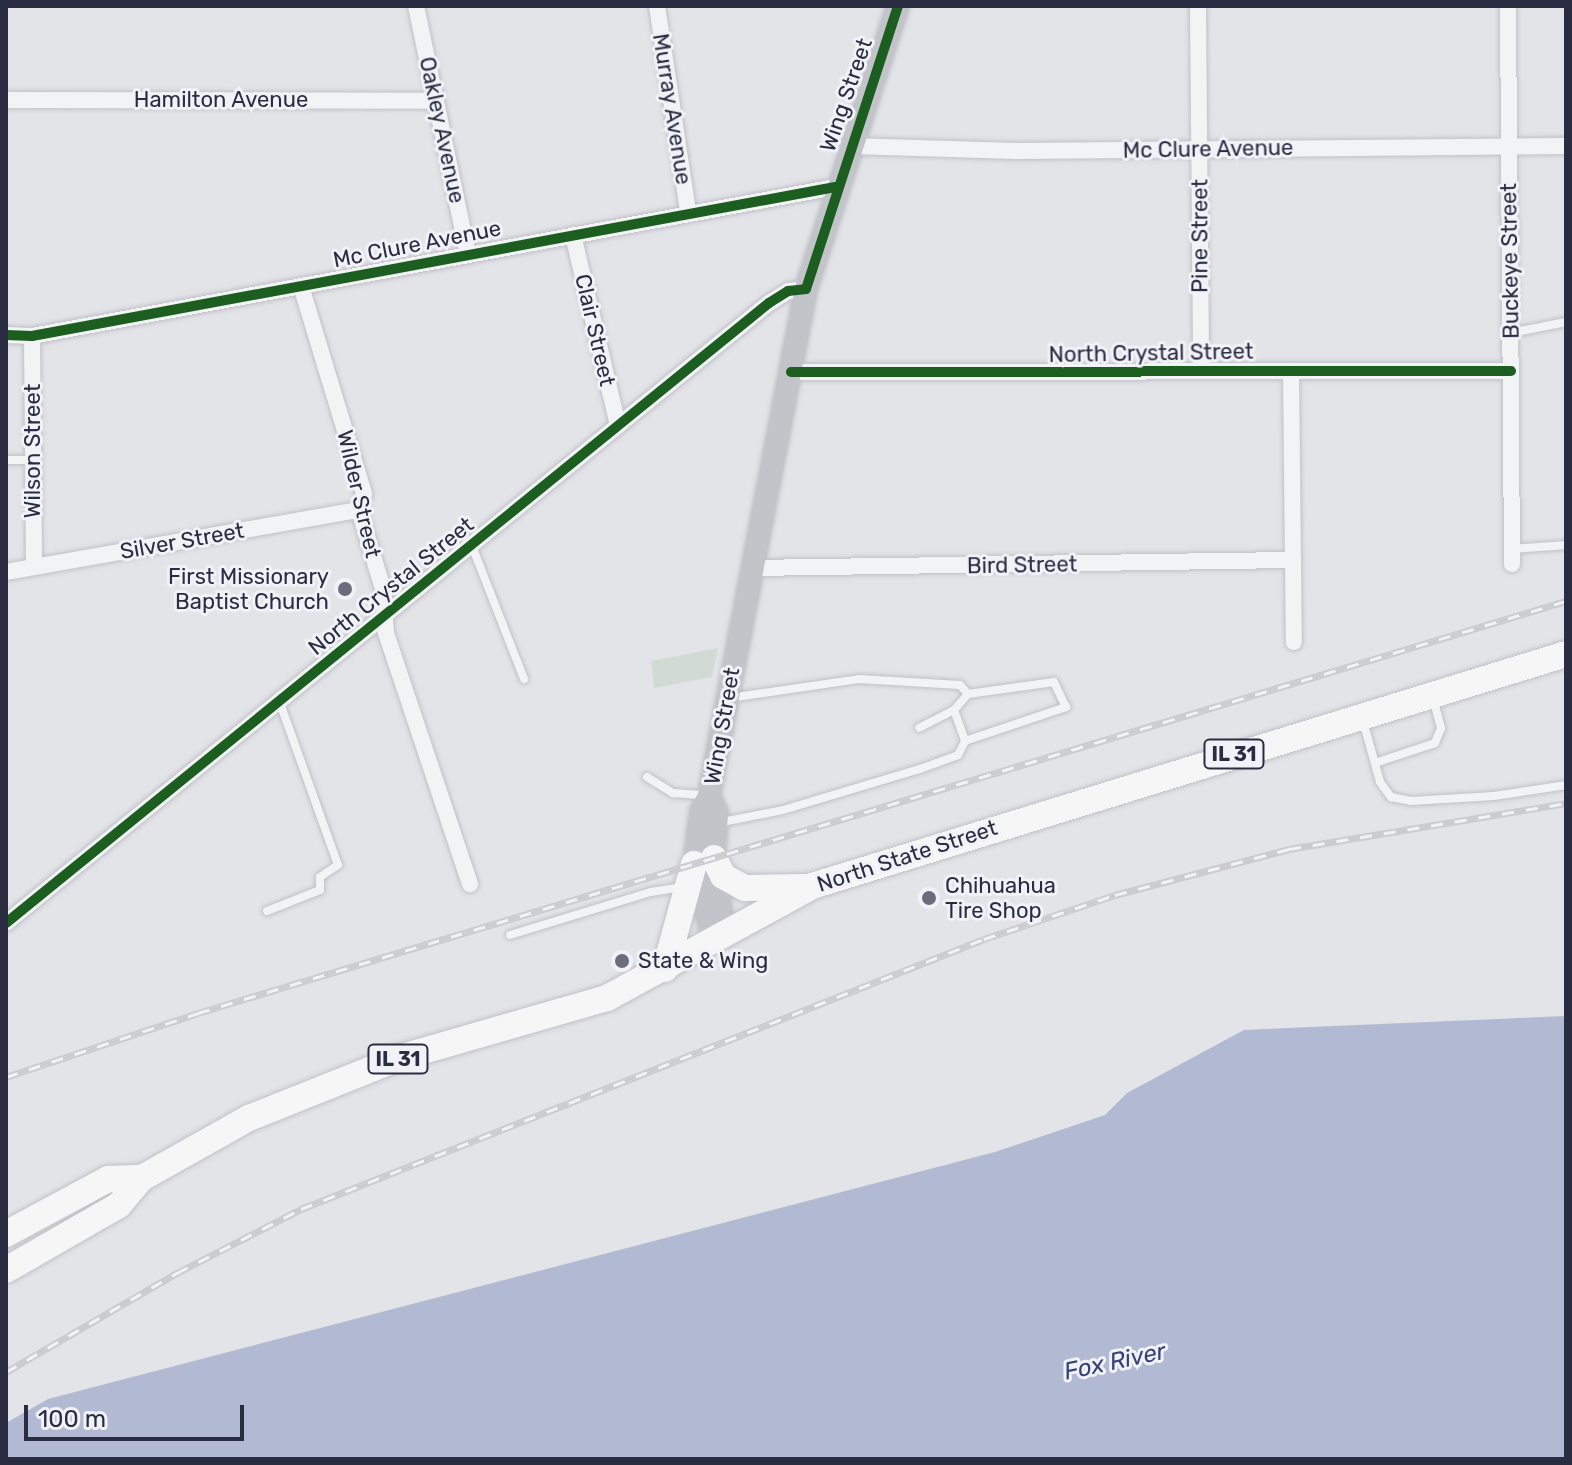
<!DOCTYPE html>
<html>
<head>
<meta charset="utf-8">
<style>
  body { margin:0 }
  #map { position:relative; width:1572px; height:1465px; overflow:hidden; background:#e3e4e8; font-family:Rubik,sans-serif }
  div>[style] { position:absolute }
  .green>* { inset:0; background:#d1dbd3 }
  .water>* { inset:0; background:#b2bad3 }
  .roads { filter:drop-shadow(0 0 2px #c0c1c6) drop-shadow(0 0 2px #c0c1c6) }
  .lane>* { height:8px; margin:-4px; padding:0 4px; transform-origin:4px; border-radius:4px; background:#f2f3f5 }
  .street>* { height:16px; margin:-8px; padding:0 8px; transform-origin:8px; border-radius:8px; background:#f2f3f5 }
  .secondary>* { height:22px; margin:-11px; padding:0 11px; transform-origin:11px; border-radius:11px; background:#c3c4ca }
  .primary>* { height:26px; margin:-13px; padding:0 13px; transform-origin:13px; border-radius:13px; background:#f6f6f7 }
  .rail>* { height:7px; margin-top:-3.5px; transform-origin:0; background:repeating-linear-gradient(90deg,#f1f2f7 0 12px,#ccccd0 0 24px); box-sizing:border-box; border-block:2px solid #ccccd0 }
  .cycleway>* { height:10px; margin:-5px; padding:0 5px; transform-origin:5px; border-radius:5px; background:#1b5e20 }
  .dots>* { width:22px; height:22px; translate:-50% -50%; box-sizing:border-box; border:4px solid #f1f2f7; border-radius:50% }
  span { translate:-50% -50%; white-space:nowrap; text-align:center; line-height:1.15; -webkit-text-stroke:6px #f1f2f7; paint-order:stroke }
  .shield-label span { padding:2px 6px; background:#f1f2f7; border:2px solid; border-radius:6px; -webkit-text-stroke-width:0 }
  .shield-label { font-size:20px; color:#2a2d42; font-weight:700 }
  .street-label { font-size:22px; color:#2a2d42 }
  .poi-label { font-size:22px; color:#2a2d42 }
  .right { translate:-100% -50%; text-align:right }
  .left { translate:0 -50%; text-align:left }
  .water-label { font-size:24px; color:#344275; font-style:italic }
  .frame { position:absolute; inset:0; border:8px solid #2a2d42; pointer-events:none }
  .scale { position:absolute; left:24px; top:1405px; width:220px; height:36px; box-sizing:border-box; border:4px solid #2a2d42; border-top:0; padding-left:10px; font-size:24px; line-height:28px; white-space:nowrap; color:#2a2d42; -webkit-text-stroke:6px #f1f2f7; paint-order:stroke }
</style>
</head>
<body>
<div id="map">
  <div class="green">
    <i style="clip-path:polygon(718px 648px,712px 677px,654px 688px,651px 661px)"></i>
  </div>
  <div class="water">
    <i style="clip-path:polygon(1566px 1016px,1566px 1459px,6px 1459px,6px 1423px,48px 1399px,995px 1152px,1105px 1115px,1127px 1093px,1244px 1030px)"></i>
  </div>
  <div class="roads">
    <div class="lane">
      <i style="left:1511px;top:333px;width:56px;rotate:-11.3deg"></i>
      <i style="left:6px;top:460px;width:27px"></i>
      <i style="left:472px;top:546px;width:143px;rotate:68.6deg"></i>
      <i style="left:1512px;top:549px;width:54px;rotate:-4.2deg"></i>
      <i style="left:729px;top:698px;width:131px;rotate:-8.3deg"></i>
      <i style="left:859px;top:679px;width:101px;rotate:3.4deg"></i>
      <i style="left:960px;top:685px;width:12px;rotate:48deg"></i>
      <i style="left:968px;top:694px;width:21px;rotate:131deg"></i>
      <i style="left:954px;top:710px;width:39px;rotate:153deg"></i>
      <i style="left:954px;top:710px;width:33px;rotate:70deg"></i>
      <i style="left:965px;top:741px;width:107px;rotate:-18.6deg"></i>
      <i style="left:1066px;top:707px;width:28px;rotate:-116deg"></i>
      <i style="left:1054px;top:682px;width:87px;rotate:172.1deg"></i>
      <i style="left:1363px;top:721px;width:63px;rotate:74.4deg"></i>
      <i style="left:1380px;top:782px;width:19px;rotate:54deg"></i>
      <i style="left:1391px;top:797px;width:20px;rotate:11deg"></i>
      <i style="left:1411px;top:801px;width:83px;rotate:-3.4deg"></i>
      <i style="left:1494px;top:796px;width:73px;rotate:-8.7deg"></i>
      <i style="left:1375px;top:763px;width:63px;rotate:-18.4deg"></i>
      <i style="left:1435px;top:743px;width:16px;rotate:-68deg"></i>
      <i style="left:1441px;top:728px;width:31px;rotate:-105deg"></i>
      <i style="left:647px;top:777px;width:31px;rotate:32deg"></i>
      <i style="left:673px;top:793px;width:32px;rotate:4deg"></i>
      <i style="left:717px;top:823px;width:67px;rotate:-11.1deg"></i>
      <i style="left:783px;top:810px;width:143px;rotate:-16.7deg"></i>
      <i style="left:920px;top:769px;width:40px;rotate:-20.2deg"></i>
      <i style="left:958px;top:755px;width:16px;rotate:-63deg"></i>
      <i style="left:267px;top:911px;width:57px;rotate:-21.6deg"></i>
      <i style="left:320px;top:890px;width:13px;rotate:-90deg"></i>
      <i style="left:320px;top:877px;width:22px;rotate:-34deg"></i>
      <i style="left:338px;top:865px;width:172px;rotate:-109.7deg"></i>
      <i style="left:510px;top:935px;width:147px;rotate:-17deg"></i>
      <i style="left:651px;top:892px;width:33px;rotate:-9deg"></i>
    </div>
    <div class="street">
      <i style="left:416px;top:6px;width:253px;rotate:78.2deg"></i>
      <i style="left:657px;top:6px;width:208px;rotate:81.4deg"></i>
      <i style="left:1198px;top:6px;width:365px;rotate:89.5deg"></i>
      <i style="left:1508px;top:6px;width:558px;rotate:89.59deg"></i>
      <i style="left:6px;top:100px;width:430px;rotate:0.1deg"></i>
      <i style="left:851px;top:146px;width:165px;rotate:1.7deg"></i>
      <i style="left:1016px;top:151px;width:550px;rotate:-0.52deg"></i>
      <i style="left:573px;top:235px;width:195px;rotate:76.7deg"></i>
      <i style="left:301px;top:286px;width:217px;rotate:73.1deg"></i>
      <i style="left:364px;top:494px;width:17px;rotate:107deg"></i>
      <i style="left:359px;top:510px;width:83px;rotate:73.1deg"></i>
      <i style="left:383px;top:589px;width:44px;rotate:86.1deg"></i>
      <i style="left:386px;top:633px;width:265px;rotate:71.5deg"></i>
      <i style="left:6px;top:335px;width:26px;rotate:2deg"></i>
      <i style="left:32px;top:336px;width:817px;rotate:-10.51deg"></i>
      <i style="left:32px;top:336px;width:230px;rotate:89.5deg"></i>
      <i style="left:791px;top:372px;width:720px;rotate:-0.08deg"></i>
      <i style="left:1291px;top:372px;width:270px;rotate:89.4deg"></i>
      <i style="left:751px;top:568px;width:542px;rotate:-0.85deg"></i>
      <i style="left:6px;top:572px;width:358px;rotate:-10deg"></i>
      <i style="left:6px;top:923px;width:983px;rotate:-39.1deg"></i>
      <i style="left:769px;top:303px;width:22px;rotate:-32deg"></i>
      <i style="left:788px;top:291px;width:18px;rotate:-6deg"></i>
    </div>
    <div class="secondary">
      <i style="left:709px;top:796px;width:19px;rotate:65deg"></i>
      <i style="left:717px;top:813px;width:45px;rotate:93.8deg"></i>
      <i style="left:714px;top:858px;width:70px;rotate:82.6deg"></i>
      <i style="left:713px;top:939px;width:77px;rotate:-104.2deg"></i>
      <i style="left:694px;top:864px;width:53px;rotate:-82.5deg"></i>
      <i style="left:701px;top:811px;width:17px;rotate:-62deg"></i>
      <i style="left:709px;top:796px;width:516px;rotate:-79.17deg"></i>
      <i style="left:806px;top:289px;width:298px;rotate:-72deg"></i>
    </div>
    <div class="primary">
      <i style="left:714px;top:858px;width:20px;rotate:63deg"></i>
      <i style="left:723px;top:876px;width:25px;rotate:29deg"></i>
      <i style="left:745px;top:888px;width:60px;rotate:-1deg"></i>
      <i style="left:665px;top:969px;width:109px;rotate:-74.6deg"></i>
      <i style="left:6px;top:1234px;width:116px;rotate:-28.3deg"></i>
      <i style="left:108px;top:1179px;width:34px;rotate:-2deg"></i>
      <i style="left:6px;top:1270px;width:130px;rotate:-29.9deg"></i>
      <i style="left:119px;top:1205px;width:35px;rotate:-50deg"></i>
      <i style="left:142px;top:1178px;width:123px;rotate:-29.3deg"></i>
      <i style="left:249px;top:1118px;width:162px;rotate:-21.8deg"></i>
      <i style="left:399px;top:1058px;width:216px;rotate:-16.1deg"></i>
      <i style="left:607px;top:998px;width:234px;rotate:-28.6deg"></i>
      <i style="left:812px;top:886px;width:789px;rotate:-17.1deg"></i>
    </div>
  </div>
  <div class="rail">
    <i style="left:6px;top:1077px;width:202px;rotate:-18.4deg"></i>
    <i style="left:198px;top:1013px;width:1429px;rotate:-16.76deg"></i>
    <i style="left:6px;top:1372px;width:198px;rotate:-30.1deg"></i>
    <i style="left:177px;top:1273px;width:140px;rotate:-27.3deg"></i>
    <i style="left:301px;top:1209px;width:734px;rotate:-21.57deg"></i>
    <i style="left:984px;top:939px;width:138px;rotate:-18.6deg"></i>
    <i style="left:1115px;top:895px;width:180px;rotate:-14.8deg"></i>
    <i style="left:1289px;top:849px;width:281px;rotate:-9.4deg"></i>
  </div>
  <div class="cycleway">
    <i style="left:6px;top:335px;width:26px;rotate:2deg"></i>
    <i style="left:32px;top:336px;width:817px;rotate:-10.51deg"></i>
    <i style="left:791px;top:372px;width:720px;rotate:-0.08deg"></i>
    <i style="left:6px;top:923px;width:983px;rotate:-39.1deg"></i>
    <i style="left:769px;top:303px;width:22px;rotate:-32deg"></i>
    <i style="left:788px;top:291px;width:18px;rotate:-6deg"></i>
    <i style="left:806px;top:289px;width:298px;rotate:-72deg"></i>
  </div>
  <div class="dots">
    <i style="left:345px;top:589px;background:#6b6d7c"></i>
    <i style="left:929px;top:898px;background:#6b6d7c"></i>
    <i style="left:622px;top:961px;background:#6b6d7c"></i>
  </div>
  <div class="shield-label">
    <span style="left:1234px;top:754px">IL 31</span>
    <span style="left:398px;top:1059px">IL 31</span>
  </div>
  <div class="street-label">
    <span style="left:846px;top:95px;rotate:-71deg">Wing Street</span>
    <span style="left:221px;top:100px">Hamilton Avenue</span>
    <span style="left:672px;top:109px;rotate:81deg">Murray Avenue</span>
    <span style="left:442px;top:130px;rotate:78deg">Oakley Avenue</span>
    <span style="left:1208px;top:149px;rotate:-1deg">Mc Clure Avenue</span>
    <span style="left:1200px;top:236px;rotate:-90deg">Pine Street</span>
    <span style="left:417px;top:244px;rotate:-11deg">Mc Clure Avenue</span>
    <span style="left:1510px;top:261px;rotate:-91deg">Buckeye Street</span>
    <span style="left:595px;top:330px;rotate:77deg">Clair Street</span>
    <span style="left:1151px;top:353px;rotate:-1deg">North Crystal Street</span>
    <span style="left:33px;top:451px;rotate:-90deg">Wilson Street</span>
    <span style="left:359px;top:494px;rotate:77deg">Wilder Street</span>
    <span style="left:182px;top:541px;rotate:-10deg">Silver Street</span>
    <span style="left:1022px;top:565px;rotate:-1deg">Bird Street</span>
    <span style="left:391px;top:586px;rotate:-39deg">North Crystal Street</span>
    <span style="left:722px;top:726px;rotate:-80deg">Wing Street</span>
    <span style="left:907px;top:856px;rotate:-18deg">North State Street</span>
  </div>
  <div class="poi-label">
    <span class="right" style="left:329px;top:589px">First Missionary<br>Baptist Church</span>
    <span class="left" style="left:945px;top:898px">Chihuahua<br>Tire Shop</span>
    <span class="left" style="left:638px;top:961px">State &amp; Wing</span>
  </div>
  <div class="water-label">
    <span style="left:1115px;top:1362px;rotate:-12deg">Fox River</span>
  </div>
  <div class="frame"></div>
  <div class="scale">100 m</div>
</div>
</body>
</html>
